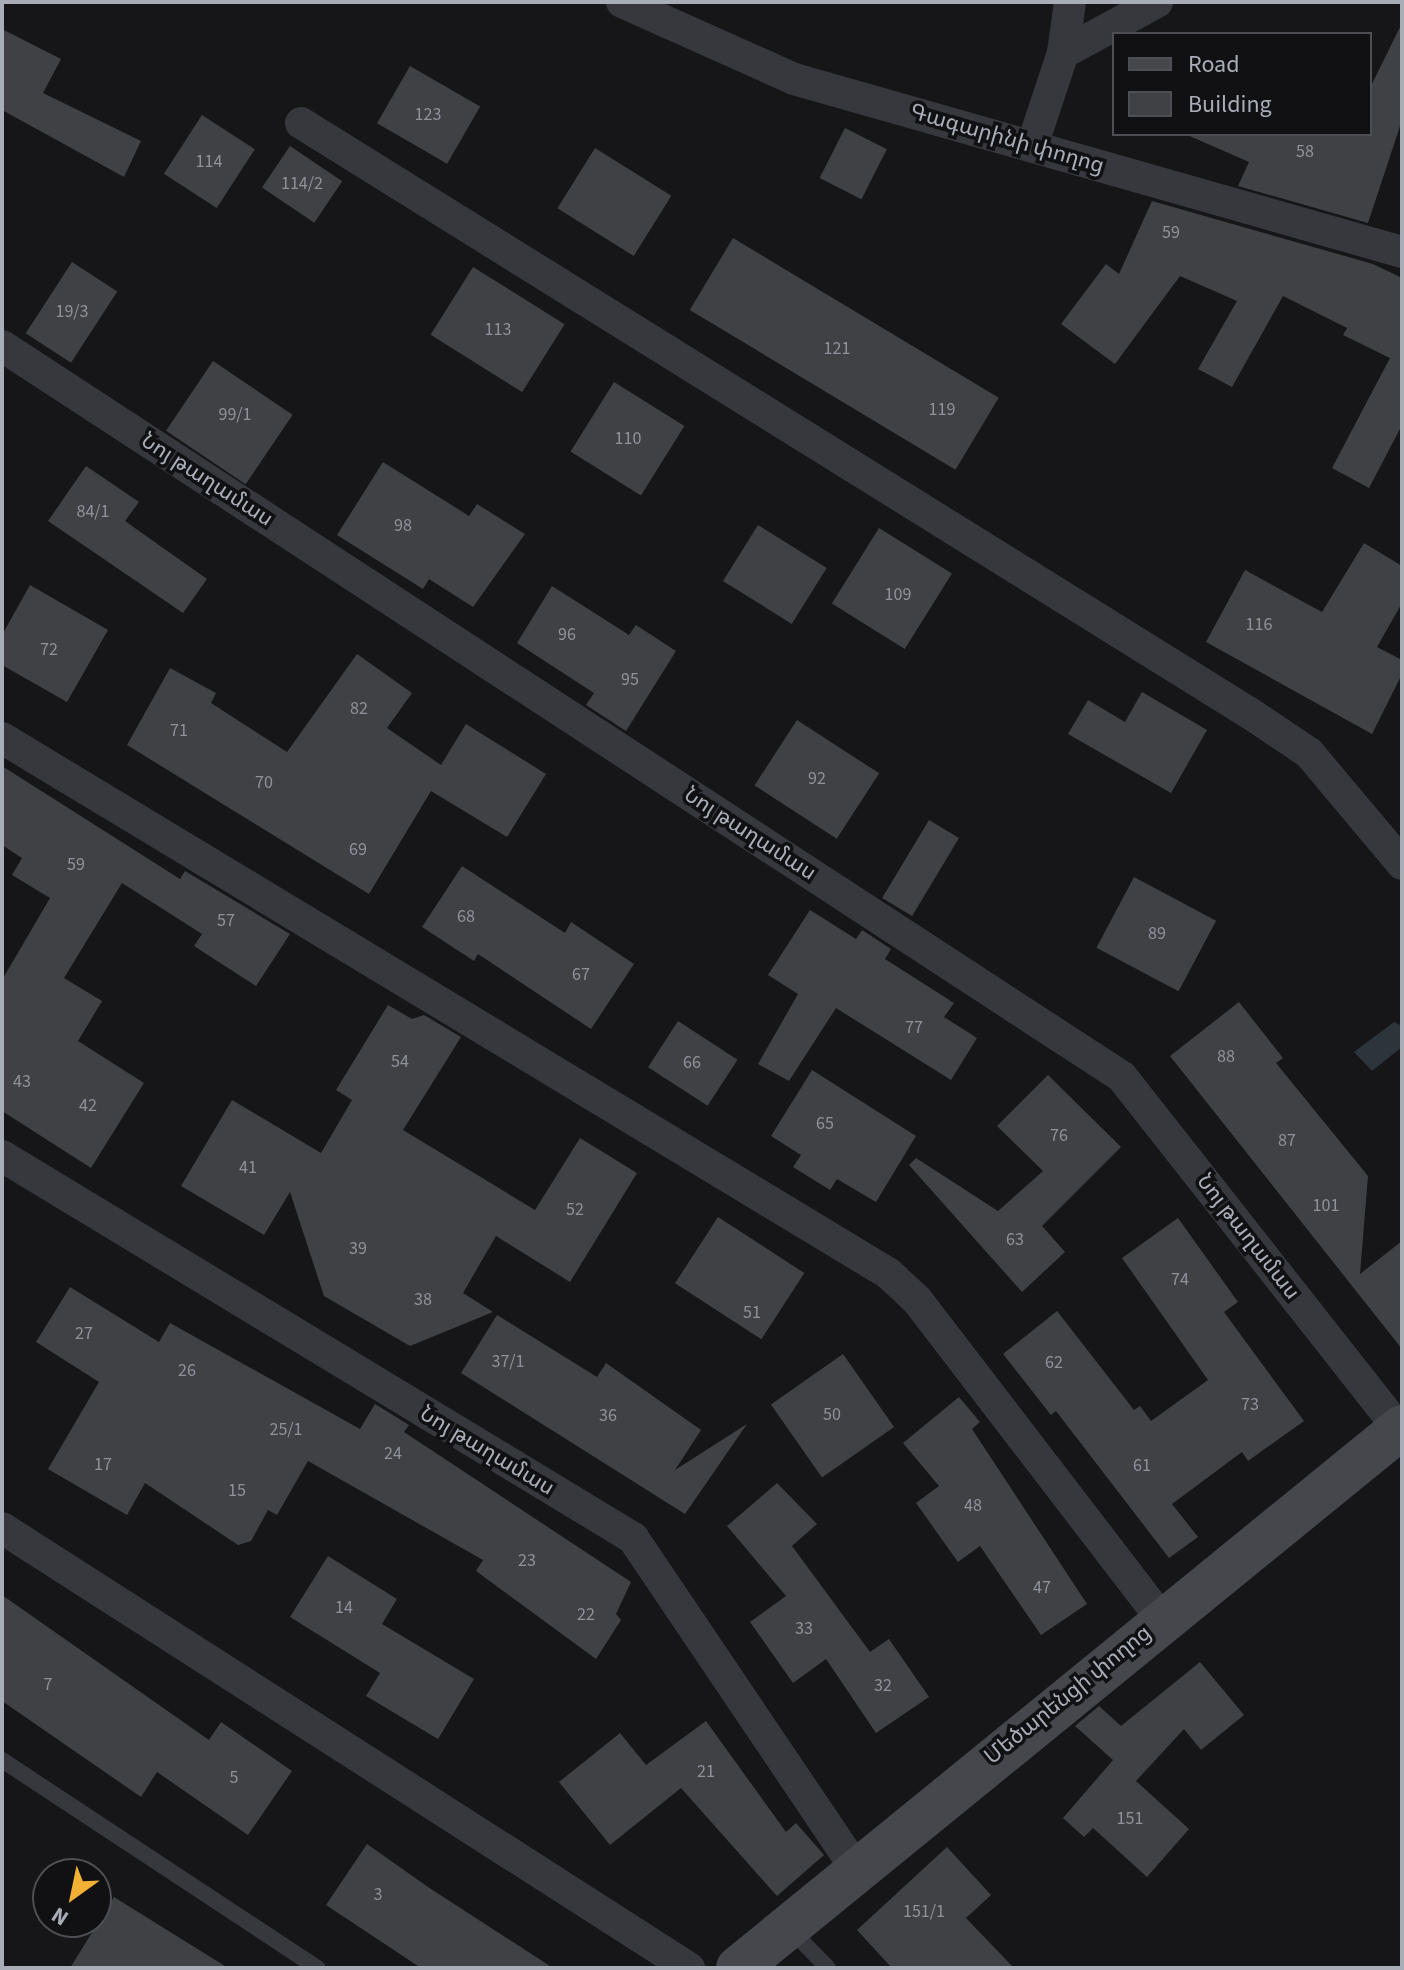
<!DOCTYPE html>
<html>
<head>
<meta charset="utf-8">
<style>
  body { margin:0 }
  #map { position:relative; width:1404px; height:1970px; overflow:hidden; background:#161618; font-family:"Source Sans 3","Noto Sans Armenian",sans-serif }
  div>[style] { position:absolute }
  .water>* { inset:0; background:#2c353c }
  .building>* { inset:0; background:#404145; transform-origin:0 0 }
  .lane>* { height:16px; margin:-8px; padding:0 8px; transform-origin:8px; border-radius:8px; background:#37383d }
  .street>* { height:32px; margin:-16px; padding:0 16px; transform-origin:16px; border-radius:16px; background:#37383d }
  .secondary>* { height:44px; margin:-22px; padding:0 22px; transform-origin:22px; border-radius:22px; background:#45474d }
  span { translate:-50% -50%; white-space:nowrap; text-align:center; line-height:1.15; -webkit-text-stroke:7px #111113; paint-order:stroke }
  .number-label { font-size:18px; color:#8e929b }
  .number-label span { -webkit-text-stroke-width:0 }
  .street-label { font-size:22px; color:#a8adb8 }
  .frame { position:absolute; inset:0; border:4px solid #a8adb8; pointer-events:none }
  .legend { position:absolute; left:1112px; top:32px; width:260px; height:104px; box-sizing:border-box; background:#111113; border:2px solid #4d4f55; margin:0; padding:10px 14px; list-style:none; font-size:24px; color:#a8adb8 }
  .legend li { display:flex; align-items:center; gap:16px; height:40px }
  .legend b { width:40px; border:2px solid #4d4f55 }
  .north { position:absolute; left:32px; top:1858px; width:80px; height:80px; box-sizing:border-box; background:#111113; border:2px solid #4d4f55; border-radius:50%; rotate:213deg; font-size:22px; font-weight:700; line-height:32px; text-align:center; color:#a8adb8 }
  .north::after { content:''; display:block; margin:auto; width:28px; height:36px; background:#f2b134; clip-path:polygon(50% 0,100% 100%,50% 72%,0 100%) }
</style>
</head>
<body>
<div id="map">
  <div class="water">
    <i style="clip-path:polygon(1394px 1022px,1402px 1026px,1402px 1047px,1372px 1071px,1354px 1052px)"></i>
  </div>
  <div class="building">
    <i style="clip-path:polygon(1402px 23px,1402px 120px,1368px 223px,1238px 186px,1249px 162px,1185px 134px,1370px 134px,1370px 88px)"></i>
    <i style="clip-path:polygon(2px 29px,61px 59px,43px 93px,141px 141px,124px 177px,2px 110px)"></i>
    <i style="left:410px;top:66px;width:81px;height:66px;rotate:30deg"></i>
    <i style="left:202px;top:115px;width:63px;height:70px;rotate:33deg"></i>
    <i style="left:845px;top:128px;width:47px;height:56px;rotate:27deg"></i>
    <i style="left:290px;top:146px;width:63px;height:50px;rotate:34deg"></i>
    <i style="left:595px;top:148px;width:90px;height:71px;rotate:32deg"></i>
    <i style="clip-path:polygon(1152px 201px,1373px 264px,1402px 278px,1402px 425px,1369px 488px,1332px 468px,1390px 358px,1343px 335px,1347px 328px,1283px 296px,1232px 387px,1198px 369px,1237px 301px,1180px 276px,1115px 364px,1061px 324px,1106px 264px,1119px 274px)"></i>
    <i style="left:733px;top:238px;width:310px;height:84px;rotate:31deg"></i>
    <i style="left:72px;top:262px;width:54px;height:85px;rotate:33deg"></i>
    <i style="left:473px;top:267px;width:108px;height:80px;rotate:32deg"></i>
    <i style="left:213px;top:361px;width:96px;height:84px;rotate:34deg"></i>
    <i style="left:614px;top:382px;width:83px;height:82px;rotate:32deg"></i>
    <i style="clip-path:polygon(383px 462px,469px 516px,477px 504px,525px 534px,473px 607px,429px 579px,423px 589px,337px 535px)"></i>
    <i style="clip-path:polygon(86px 466px,139px 502px,125px 521px,207px 579px,183px 613px,48px 521px)"></i>
    <i style="left:758px;top:525px;width:81px;height:66px;rotate:32deg"></i>
    <i style="left:879px;top:528px;width:86px;height:89px;rotate:32deg"></i>
    <i style="clip-path:polygon(1364px 543px,1402px 566px,1402px 603px,1377px 647px,1402px 660px,1402px 674px,1372px 734px,1206px 642px,1245px 570px,1322px 612px)"></i>
    <i style="clip-path:polygon(30px 585px,108px 630px,67px 702px,2px 665px,2px 635px)"></i>
    <i style="clip-path:polygon(552px 586px,629px 635px,636px 625px,676px 651px,626px 731px,586px 705px,594px 693px,517px 643px)"></i>
    <i style="clip-path:polygon(357px 654px,412px 693px,387px 728px,441px 765px,466px 724px,546px 774px,507px 837px,431px 791px,369px 894px,127px 745px,170px 668px,216px 693px,211px 703px,287px 752px)"></i>
    <i style="clip-path:polygon(1142px 692px,1207px 730px,1171px 793px,1068px 734px,1088px 700px,1125px 722px)"></i>
    <i style="left:797px;top:720px;width:98px;height:78px;rotate:33deg"></i>
    <i style="clip-path:polygon(2px 766px,180px 879px,185px 871px,290px 934px,256px 986px,194px 946px,202px 934px,122px 883px,64px 978px,102px 1001px,78px 1041px,144px 1083px,91px 1168px,2px 1111px,2px 980px,50px 898px,12px 875px,22px 858px,2px 845px)"></i>
    <i style="left:929px;top:820px;width:35px;height:91px;rotate:31deg"></i>
    <i style="clip-path:polygon(462px 866px,565px 933px,571px 922px,634px 964px,591px 1029px,478px 954px,474px 961px,422px 927px)"></i>
    <i style="left:1134px;top:877px;width:93px;height:80px;rotate:28deg"></i>
    <i style="clip-path:polygon(810px 910px,856px 939px,862px 930px,891px 949px,885px 959px,954px 1003px,944px 1017px,977px 1038px,951px 1080px,836px 1008px,789px 1081px,758px 1064px,798px 994px,768px 975px)"></i>
    <i style="clip-path:polygon(1239px 1002px,1283px 1058px,1276px 1063px,1368px 1176px,1360px 1274px,1402px 1241px,1402px 1349px,1170px 1056px)"></i>
    <i style="clip-path:polygon(388px 1005px,412px 1019px,424px 1015px,461px 1037px,403px 1130px,535px 1210px,580px 1138px,637px 1173px,570px 1282px,496px 1236px,463px 1293px,493px 1312px,410px 1346px,324px 1296px,290px 1192px,264px 1235px,181px 1186px,232px 1100px,321px 1153px,352px 1100px,336px 1090px)"></i>
    <i style="left:678px;top:1021px;width:71px;height:55px;rotate:33deg"></i>
    <i style="clip-path:polygon(812px 1070px,916px 1136px,876px 1202px,837px 1179px,830px 1190px,793px 1167px,801px 1155px,771px 1136px)"></i>
    <i style="clip-path:polygon(1048px 1075px,1121px 1147px,1042px 1226px,1065px 1252px,1022px 1292px,909px 1165px,916px 1158px,998px 1211px,1043px 1171px,997px 1126px)"></i>
    <i style="left:718px;top:1217px;width:103px;height:79px;rotate:33deg"></i>
    <i style="clip-path:polygon(1178px 1218px,1238px 1302px,1224px 1312px,1304px 1421px,1248px 1461px,1242px 1452px,1172px 1504px,1198px 1537px,1169px 1558px,1056px 1411px,1051px 1415px,1003px 1354px,1057px 1311px,1134px 1410px,1140px 1406px,1151px 1421px,1208px 1380px,1122px 1258px)"></i>
    <i style="clip-path:polygon(70px 1287px,159px 1342px,170px 1323px,360px 1429px,375px 1404px,409px 1425px,404px 1432px,631px 1582px,616px 1614px,621px 1620px,596px 1659px,476px 1571px,483px 1560px,308px 1461px,277px 1515px,268px 1510px,251px 1541px,238px 1545px,145px 1483px,127px 1515px,48px 1469px,99px 1382px,36px 1342px)"></i>
    <i style="clip-path:polygon(497px 1315px,597px 1377px,606px 1363px,701px 1430px,675px 1470px,747px 1424px,685px 1514px,461px 1373px)"></i>
    <i style="left:843px;top:1354px;width:89px;height:88px;rotate:55deg"></i>
    <i style="clip-path:polygon(959px 1397px,980px 1422px,972px 1429px,1087px 1604px,1041px 1635px,980px 1546px,958px 1562px,916px 1503px,939px 1486px,903px 1443px)"></i>
    <i style="clip-path:polygon(777px 1483px,817px 1524px,792px 1546px,870px 1652px,889px 1639px,929px 1697px,876px 1733px,826px 1659px,793px 1683px,750px 1622px,786px 1596px,727px 1526px)"></i>
    <i style="clip-path:polygon(328px 1556px,397px 1599px,382px 1624px,474px 1679px,438px 1739px,366px 1696px,380px 1673px,290px 1617px)"></i>
    <i style="clip-path:polygon(2px 1595px,209px 1740px,221px 1722px,292px 1771px,248px 1835px,157px 1772px,141px 1797px,2px 1701px)"></i>
    <i style="clip-path:polygon(1200px 1662px,1244px 1715px,1201px 1750px,1184px 1729px,1136px 1781px,1189px 1829px,1147px 1877px,1093px 1828px,1084px 1837px,1063px 1818px,1113px 1760px,1075px 1726px,1099px 1706px,1121px 1726px)"></i>
    <i style="clip-path:polygon(706px 1721px,786px 1832px,796px 1823px,824px 1855px,777px 1896px,681px 1788px,610px 1845px,559px 1782px,620px 1733px,646px 1765px)"></i>
    <i style="clip-path:polygon(367px 1844px,428px 1887px,553px 1968px,421px 1968px,326px 1905px)"></i>
    <i style="clip-path:polygon(947px 1847px,991px 1895px,966px 1918px,1014px 1968px,892px 1968px,857px 1930px)"></i>
    <i style="clip-path:polygon(114px 1897px,228px 1968px,70px 1968px)"></i>
  </div>
  <div class="lane">
    <i style="left:2px;top:1760px;width:378px;rotate:33.4deg"></i>
    <i style="left:790px;top:1929px;width:54px;rotate:45.7deg"></i>
  </div>
  <div class="street">
    <i style="left:622px;top:2px;width:188px;rotate:24.1deg"></i>
    <i style="left:794px;top:79px;width:632px;rotate:15.88deg"></i>
    <i style="left:1063px;top:53px;width:107px;rotate:-28.5deg"></i>
    <i style="left:301px;top:123px;width:1119px;rotate:31.89deg"></i>
    <i style="left:1251px;top:714px;width:70px;rotate:33.9deg"></i>
    <i style="left:1309px;top:753px;width:145px;rotate:50deg"></i>
    <i style="left:1032px;top:146px;width:98px;rotate:-71.6deg"></i>
    <i style="left:1063px;top:53px;width:51px;rotate:-82.2deg"></i>
    <i style="left:2px;top:346px;width:1337px;rotate:33.13deg"></i>
    <i style="left:1122px;top:1077px;width:448px;rotate:51.8deg"></i>
    <i style="left:2px;top:738px;width:1035px;rotate:31.13deg"></i>
    <i style="left:888px;top:1273px;width:40px;rotate:43deg"></i>
    <i style="left:917px;top:1300px;width:401px;rotate:52.5deg"></i>
    <i style="left:2px;top:1156px;width:738px;rotate:31.19deg"></i>
    <i style="left:633px;top:1538px;width:398px;rotate:56deg"></i>
    <i style="left:2px;top:1528px;width:816px;rotate:32.64deg"></i>
  </div>
  <div class="secondary">
    <i style="left:738px;top:1968px;width:856px;rotate:-39.17deg"></i>
  </div>
  <div class="number-label">
    <span style="left:428px;top:115px">123</span>
    <span style="left:1305px;top:152px">58</span>
    <span style="left:209px;top:162px">114</span>
    <span style="left:302px;top:184px">114/2</span>
    <span style="left:1171px;top:233px">59</span>
    <span style="left:72px;top:312px">19/3</span>
    <span style="left:498px;top:330px">113</span>
    <span style="left:837px;top:349px">121</span>
    <span style="left:942px;top:410px">119</span>
    <span style="left:235px;top:415px">99/1</span>
    <span style="left:628px;top:439px">110</span>
    <span style="left:93px;top:512px">84/1</span>
    <span style="left:403px;top:526px">98</span>
    <span style="left:898px;top:595px">109</span>
    <span style="left:1259px;top:625px">116</span>
    <span style="left:567px;top:635px">96</span>
    <span style="left:49px;top:650px">72</span>
    <span style="left:630px;top:680px">95</span>
    <span style="left:359px;top:709px">82</span>
    <span style="left:179px;top:731px">71</span>
    <span style="left:817px;top:779px">92</span>
    <span style="left:264px;top:783px">70</span>
    <span style="left:358px;top:850px">69</span>
    <span style="left:76px;top:865px">59</span>
    <span style="left:466px;top:917px">68</span>
    <span style="left:226px;top:921px">57</span>
    <span style="left:1157px;top:934px">89</span>
    <span style="left:581px;top:975px">67</span>
    <span style="left:914px;top:1028px">77</span>
    <span style="left:1226px;top:1057px">88</span>
    <span style="left:400px;top:1062px">54</span>
    <span style="left:692px;top:1063px">66</span>
    <span style="left:22px;top:1082px">43</span>
    <span style="left:88px;top:1106px">42</span>
    <span style="left:825px;top:1124px">65</span>
    <span style="left:1059px;top:1136px">76</span>
    <span style="left:1287px;top:1141px">87</span>
    <span style="left:248px;top:1168px">41</span>
    <span style="left:1326px;top:1206px">101</span>
    <span style="left:575px;top:1210px">52</span>
    <span style="left:1015px;top:1240px">63</span>
    <span style="left:358px;top:1249px">39</span>
    <span style="left:1180px;top:1280px">74</span>
    <span style="left:423px;top:1300px">38</span>
    <span style="left:752px;top:1313px">51</span>
    <span style="left:84px;top:1334px">27</span>
    <span style="left:508px;top:1362px">37/1</span>
    <span style="left:1054px;top:1363px">62</span>
    <span style="left:187px;top:1371px">26</span>
    <span style="left:1250px;top:1405px">73</span>
    <span style="left:832px;top:1415px">50</span>
    <span style="left:608px;top:1416px">36</span>
    <span style="left:286px;top:1430px">25/1</span>
    <span style="left:393px;top:1454px">24</span>
    <span style="left:103px;top:1465px">17</span>
    <span style="left:1142px;top:1466px">61</span>
    <span style="left:237px;top:1491px">15</span>
    <span style="left:973px;top:1506px">48</span>
    <span style="left:527px;top:1561px">23</span>
    <span style="left:1042px;top:1588px">47</span>
    <span style="left:344px;top:1608px">14</span>
    <span style="left:586px;top:1615px">22</span>
    <span style="left:804px;top:1629px">33</span>
    <span style="left:48px;top:1685px">7</span>
    <span style="left:883px;top:1686px">32</span>
    <span style="left:706px;top:1772px">21</span>
    <span style="left:234px;top:1778px">5</span>
    <span style="left:1130px;top:1819px">151</span>
    <span style="left:378px;top:1895px">3</span>
    <span style="left:924px;top:1912px">151/1</span>
  </div>
  <div class="street-label">
    <span style="left:1007px;top:139px;rotate:16deg">Գագարինի փողոց</span>
    <span style="left:207px;top:480px;rotate:33deg">Նոյ թաղամաս</span>
    <span style="left:750px;top:834px;rotate:33deg">Նոյ թաղամաս</span>
    <span style="left:1248px;top:1237px;rotate:52deg">Նոյ թաղամաս</span>
    <span style="left:487px;top:1451px;rotate:31deg">Նոյ թաղամաս</span>
    <span style="left:1068px;top:1695px;rotate:-39deg">Մեծարենցի փողոց</span>
  </div>
  <div class="frame"></div>
  <ul class="legend">
  <li><b style="height:10px;background:#45474d"></b>Road</li>
  <li><b style="height:22px;background:#404145"></b>Building</li>
  </ul>
  <div class="north">N</div>
</div>
</body>
</html>
